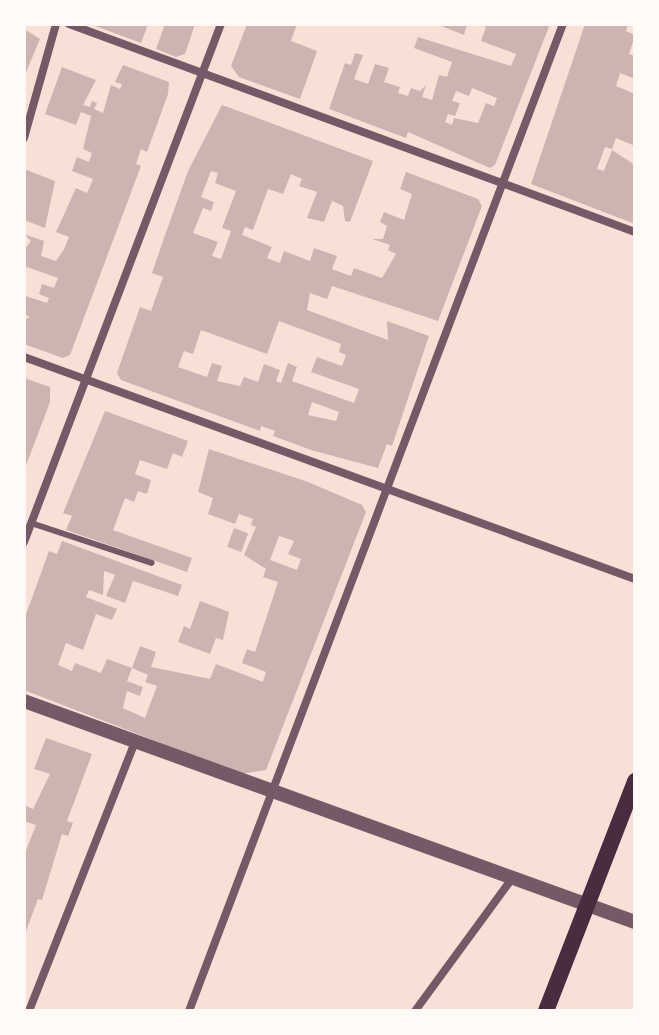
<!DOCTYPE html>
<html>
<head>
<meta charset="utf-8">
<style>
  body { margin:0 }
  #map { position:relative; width:659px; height:1035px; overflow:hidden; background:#f7e1d7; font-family:"Space Grotesk",sans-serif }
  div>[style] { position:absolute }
  .building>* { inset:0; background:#ccb4b1; transform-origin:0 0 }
  .service>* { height:6px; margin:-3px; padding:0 3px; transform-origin:3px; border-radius:3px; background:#755966 }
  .minor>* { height:8px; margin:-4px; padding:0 4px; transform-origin:4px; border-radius:4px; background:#755966 }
  .tertiary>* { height:14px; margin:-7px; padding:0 7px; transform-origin:7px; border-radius:7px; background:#755966 }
  .secondary>* { height:16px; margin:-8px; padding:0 8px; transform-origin:8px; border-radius:8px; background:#4a2c40 }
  span { translate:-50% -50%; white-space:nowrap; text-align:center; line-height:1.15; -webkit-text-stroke:7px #fffaf5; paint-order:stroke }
  .frame { position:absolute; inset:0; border:26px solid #fffaf5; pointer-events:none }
</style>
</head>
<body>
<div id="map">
  <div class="building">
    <i style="clip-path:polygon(90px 24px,148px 24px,141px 43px)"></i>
    <i style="clip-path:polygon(165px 24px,195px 24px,185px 54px,176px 57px,156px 49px)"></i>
    <i style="clip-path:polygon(247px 24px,297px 24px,291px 41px,317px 51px,300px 99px,239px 77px,231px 66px)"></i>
    <i style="clip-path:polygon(436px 24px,467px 24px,464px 35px)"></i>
    <i style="clip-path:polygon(evenodd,478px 24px,550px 24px,495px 165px,490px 168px,408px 132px,406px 138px,329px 109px,345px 63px,351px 65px,355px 53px,363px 55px,354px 79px,368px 84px,375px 64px,389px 68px,384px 82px,400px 87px,398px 93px,408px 96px,411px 88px,420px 91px,426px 85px,422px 97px,432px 100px,439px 75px,447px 77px,452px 62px,414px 48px,418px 37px,511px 66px,516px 54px,481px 41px,486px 27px,478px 24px,472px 88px,497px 98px,494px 106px,486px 103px,478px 123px,454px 118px,452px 125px,445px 122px,448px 114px,455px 116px,460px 103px,452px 101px,456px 91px,469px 96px,472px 88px)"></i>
    <i style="clip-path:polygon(585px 24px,628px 24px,626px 31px,635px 35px,629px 54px,635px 56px,635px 79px,620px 73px,616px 86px,635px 94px,635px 146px,616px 138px,612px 149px,605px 147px,597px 169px,604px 171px,612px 150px,635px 165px,635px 224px,531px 184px)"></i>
    <i style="clip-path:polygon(24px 29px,40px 39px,24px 77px)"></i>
    <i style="clip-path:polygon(123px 65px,169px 82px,168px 94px,147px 152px,141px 149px,136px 164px,141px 166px,70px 355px,63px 358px,24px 344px,24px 320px,30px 317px,24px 314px,26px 296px,47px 303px,49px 298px,39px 294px,42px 284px,54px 288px,58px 278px,24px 266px,24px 250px,31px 241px,24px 234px,44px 241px,41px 256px,56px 261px,64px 249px,69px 237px,56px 232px,76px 188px,87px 193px,93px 179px,72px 171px,77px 157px,89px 162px,92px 153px,83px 149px,91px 116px,81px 112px,76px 125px,45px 114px,62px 67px,96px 80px,83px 105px,90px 107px,92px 101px,97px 103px,94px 109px,103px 113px,111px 85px,120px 89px,122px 84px,115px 82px)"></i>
    <i style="clip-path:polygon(evenodd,222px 105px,373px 161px,350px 222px,345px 221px,343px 206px,332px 201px,324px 222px,307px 218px,317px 192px,299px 186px,302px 179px,291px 174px,283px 194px,268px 189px,253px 230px,245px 227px,242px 235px,272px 247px,267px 258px,280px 263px,284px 251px,310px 261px,314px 248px,337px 256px,332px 269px,351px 276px,354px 268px,382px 278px,396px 254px,388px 250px,390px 245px,372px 239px,383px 239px,387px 226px,380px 222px,384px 212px,404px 220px,412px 194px,400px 189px,406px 172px,478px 199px,482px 206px,438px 321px,332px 286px,327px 299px,310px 293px,307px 310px,388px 340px,387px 321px,429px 336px,392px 446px,387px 444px,378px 468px,311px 450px,273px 436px,275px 431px,261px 426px,260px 431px,121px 380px,117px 373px,140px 307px,151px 311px,163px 277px,152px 273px,164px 238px,188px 171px,222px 105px,211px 171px,218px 173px,215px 183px,236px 191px,222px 228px,231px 231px,221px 259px,212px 256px,218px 242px,193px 233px,203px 208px,211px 211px,214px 202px,201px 197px,211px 171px,222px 105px,279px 321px,341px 344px,339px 352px,346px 355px,342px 366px,317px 357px,311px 372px,359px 389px,354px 403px,292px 381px,297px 367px,288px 363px,281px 383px,276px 381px,280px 370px,264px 364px,258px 382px,244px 377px,240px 386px,217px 381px,222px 366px,212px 363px,207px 377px,178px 367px,184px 351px,193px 354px,201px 330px,267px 354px,279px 321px,222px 105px,312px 402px,339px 412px,336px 421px,308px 415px,312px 402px)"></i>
    <i style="clip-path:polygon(24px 169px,55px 181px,45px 228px,24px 220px)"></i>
    <i style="clip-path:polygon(24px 378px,50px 387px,50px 402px,24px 471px)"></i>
    <i style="clip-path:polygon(105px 411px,188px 441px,182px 457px,173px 453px,167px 469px,140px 460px,135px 474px,151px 480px,147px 494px,138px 491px,134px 502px,125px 498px,113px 530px,192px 558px,187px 572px,66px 530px,72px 516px,63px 513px)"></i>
    <i style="clip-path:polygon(evenodd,209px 449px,308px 482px,362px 505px,366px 512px,266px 770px,241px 774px,24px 690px,24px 620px,49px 551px,57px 554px,62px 541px,182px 585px,178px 596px,133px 581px,125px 603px,106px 596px,115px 575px,104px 571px,103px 595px,89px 590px,86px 597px,117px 609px,112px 620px,96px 614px,83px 650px,66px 643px,58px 665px,72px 671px,75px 663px,101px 673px,107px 659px,132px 668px,127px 681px,143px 687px,140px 696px,127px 691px,123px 708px,145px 718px,157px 686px,145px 682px,148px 675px,132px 668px,140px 646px,156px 652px,151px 667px,210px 679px,216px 664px,263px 682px,266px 672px,242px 663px,247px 649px,255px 652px,278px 582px,263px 577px,266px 569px,244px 555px,256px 527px,251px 525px,253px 519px,239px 514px,235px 524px,208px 514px,213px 498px,198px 492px,209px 449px,279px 536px,294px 541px,288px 554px,301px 559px,297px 570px,270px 560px,279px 536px)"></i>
    <i style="left:234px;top:528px;width:15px;height:20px;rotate:20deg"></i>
    <i style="clip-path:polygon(200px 601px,229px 612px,223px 640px,216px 638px,210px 654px,178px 642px,184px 626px,190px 629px)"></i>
    <i style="clip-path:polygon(46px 738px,92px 754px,67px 821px,73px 823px,68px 836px,62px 834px,42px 900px,38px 899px,24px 937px,24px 856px,36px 825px,24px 821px,24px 805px,33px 809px,50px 774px,34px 769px)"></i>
  </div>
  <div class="service">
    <i style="left:31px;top:523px;width:127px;rotate:18.3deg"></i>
  </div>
  <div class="minor">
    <i style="left:69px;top:24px;width:603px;rotate:20.18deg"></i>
    <i style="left:24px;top:138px;width:118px;rotate:-74.3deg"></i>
    <i style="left:24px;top:357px;width:650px;rotate:19.97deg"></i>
    <i style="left:24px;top:542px;width:554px;rotate:-69.18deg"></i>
    <i style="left:29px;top:1011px;width:291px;rotate:-68.5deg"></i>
    <i style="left:189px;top:1011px;width:1055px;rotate:-69.25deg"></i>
    <i style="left:415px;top:1011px;width:166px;rotate:-53.8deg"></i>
  </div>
  <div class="tertiary">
    <i style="left:24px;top:701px;width:650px;rotate:19.89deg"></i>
  </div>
  <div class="secondary">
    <i style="left:546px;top:1011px;width:247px;rotate:-68.8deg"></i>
  </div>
  <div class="frame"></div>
</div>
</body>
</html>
